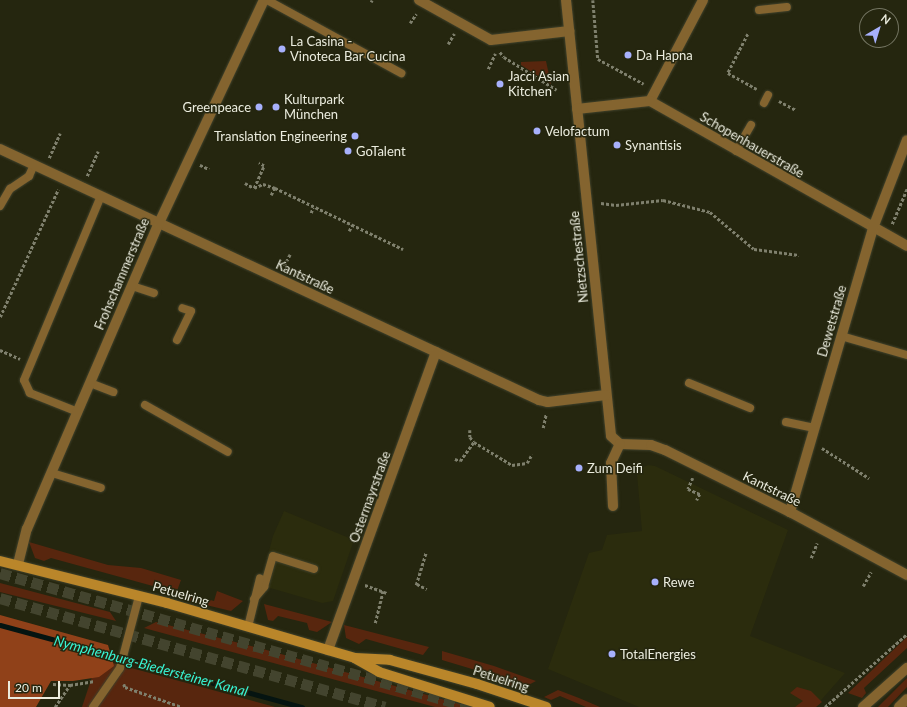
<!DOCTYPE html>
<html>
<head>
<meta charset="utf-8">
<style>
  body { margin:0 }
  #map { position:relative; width:907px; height:707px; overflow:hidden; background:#25260f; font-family:Lato,sans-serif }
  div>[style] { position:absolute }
  .built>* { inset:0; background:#2b2c0d }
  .green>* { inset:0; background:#58260e }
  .forest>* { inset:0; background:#904119 }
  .stream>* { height:5px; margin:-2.5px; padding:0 2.5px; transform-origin:2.5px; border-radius:2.5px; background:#051411 }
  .trunk-tunnel>* { height:11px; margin-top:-5.5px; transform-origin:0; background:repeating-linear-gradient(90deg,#43442e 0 11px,transparent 0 16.5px) }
  .path>* { height:2.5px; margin-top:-1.25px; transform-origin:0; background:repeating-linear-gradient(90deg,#7f806d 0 3px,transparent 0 5px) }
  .roads { filter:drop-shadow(0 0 1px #41422c) drop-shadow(0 0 1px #41422c) }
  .service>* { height:8px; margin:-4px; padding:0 4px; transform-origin:4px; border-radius:4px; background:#84642f }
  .minor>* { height:10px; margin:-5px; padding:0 5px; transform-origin:5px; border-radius:5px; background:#84642f }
  .tertiary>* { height:10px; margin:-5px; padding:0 5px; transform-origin:5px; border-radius:5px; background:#84642f }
  .secondary>* { height:10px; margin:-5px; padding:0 5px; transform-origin:5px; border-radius:5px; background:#ba862a }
  .dots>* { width:11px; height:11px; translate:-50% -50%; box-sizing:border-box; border:2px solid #25260f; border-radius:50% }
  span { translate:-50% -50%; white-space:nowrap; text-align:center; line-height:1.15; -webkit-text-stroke:3px #25260f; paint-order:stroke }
  .poi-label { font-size:13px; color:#ebecde }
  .left { translate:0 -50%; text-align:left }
  .right { translate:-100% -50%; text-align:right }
  .street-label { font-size:13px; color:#ebecde }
  .water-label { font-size:14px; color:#38f3d3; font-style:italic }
  .north { position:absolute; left:859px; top:8px; width:40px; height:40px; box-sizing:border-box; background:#25260f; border:1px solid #747562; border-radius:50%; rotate:38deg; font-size:11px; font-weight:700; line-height:16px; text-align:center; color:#ebecde }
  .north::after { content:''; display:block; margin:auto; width:14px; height:18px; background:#a7b0fc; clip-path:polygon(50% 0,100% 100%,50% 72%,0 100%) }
  .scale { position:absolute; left:8px; top:681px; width:52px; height:18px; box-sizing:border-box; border:2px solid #ebecde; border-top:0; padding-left:5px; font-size:12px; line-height:14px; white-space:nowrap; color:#ebecde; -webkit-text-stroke:3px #25260f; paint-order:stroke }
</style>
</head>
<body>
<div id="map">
  <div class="built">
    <i style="clip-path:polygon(648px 465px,655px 466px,788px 530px,750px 636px,845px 673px,815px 707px,639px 707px,548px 669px,589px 553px,602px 550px,607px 535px,642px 531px,637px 474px,641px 468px)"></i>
    <i style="clip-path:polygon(284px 511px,354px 540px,333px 601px,322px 603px,260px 585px,273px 536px)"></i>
  </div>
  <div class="green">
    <i style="clip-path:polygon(546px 61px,551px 84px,521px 65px,521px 62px)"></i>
    <i style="clip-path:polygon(29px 542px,108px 565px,141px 568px,181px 580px,177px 591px,214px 601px,217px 591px,243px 601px,231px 611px,177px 598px,171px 591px,51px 558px,44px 561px,35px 558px)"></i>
    <i style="clip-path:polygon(0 583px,110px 612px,116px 621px,0 592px)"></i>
    <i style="clip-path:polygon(264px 604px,332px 622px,317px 632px,309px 630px,307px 623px,278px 616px,273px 621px,268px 620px)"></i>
    <i style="clip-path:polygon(156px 622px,263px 649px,470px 707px,435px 707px,144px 628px)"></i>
    <i style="clip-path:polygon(344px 625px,429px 647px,423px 655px,366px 639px,359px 644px,346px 638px)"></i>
    <i style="clip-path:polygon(907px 637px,907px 648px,864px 688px,866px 693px,862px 698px,848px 693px)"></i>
    <i style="clip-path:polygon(442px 651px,494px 666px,536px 681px,521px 689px,484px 678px,482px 672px,442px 660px)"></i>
    <i style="clip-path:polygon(98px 659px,275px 707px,82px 707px)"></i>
    <i style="clip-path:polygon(907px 678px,907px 687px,888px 707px,878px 707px)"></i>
    <i style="clip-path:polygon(797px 687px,811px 691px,822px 702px,816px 707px,795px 707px,803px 701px,790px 693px)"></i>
    <i style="clip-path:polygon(558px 690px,579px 698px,600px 707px,586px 707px,560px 696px,551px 700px,544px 697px)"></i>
  </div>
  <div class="forest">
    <i style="clip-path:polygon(0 615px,108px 645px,114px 666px,99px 677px,73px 681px,51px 681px,36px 707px,0 707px)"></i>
  </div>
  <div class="stream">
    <i style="left:0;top:625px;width:313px;rotate:15.2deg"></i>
  </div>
  <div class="trunk-tunnel">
    <i style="left:0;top:573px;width:489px;rotate:15.9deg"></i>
    <i style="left:0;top:598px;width:400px;rotate:15.8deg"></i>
  </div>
  <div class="path">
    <i style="left:593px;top:0;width:59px;rotate:85.2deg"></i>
    <i style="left:598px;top:59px;width:52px;rotate:28.5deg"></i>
    <i style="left:371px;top:2px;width:2px;rotate:-63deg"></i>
    <i style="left:410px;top:23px;width:11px;rotate:-56deg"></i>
    <i style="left:748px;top:34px;width:44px;rotate:117.1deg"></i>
    <i style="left:728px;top:73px;width:33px;rotate:29deg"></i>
    <i style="left:448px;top:44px;width:12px;rotate:-59deg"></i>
    <i style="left:500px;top:52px;width:6px;rotate:51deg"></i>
    <i style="left:504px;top:57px;width:62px;rotate:31.9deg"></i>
    <i style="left:488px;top:69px;width:17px;rotate:-65deg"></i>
    <i style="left:779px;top:101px;width:19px;rotate:28deg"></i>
    <i style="left:49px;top:158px;width:27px;rotate:-66deg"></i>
    <i style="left:200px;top:165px;width:10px;rotate:24deg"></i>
    <i style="left:87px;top:176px;width:27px;rotate:-66deg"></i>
    <i style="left:245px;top:183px;width:10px;rotate:29deg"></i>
    <i style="left:254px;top:188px;width:10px;rotate:-24deg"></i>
    <i style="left:263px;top:184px;width:13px;rotate:18deg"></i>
    <i style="left:275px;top:188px;width:142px;rotate:25.5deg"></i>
    <i style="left:254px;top:188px;width:24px;rotate:-66deg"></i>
    <i style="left:264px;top:166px;width:6px;rotate:-149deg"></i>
    <i style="left:271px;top:195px;width:7px;rotate:-63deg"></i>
    <i style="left:601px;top:203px;width:15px;rotate:8deg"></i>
    <i style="left:616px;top:205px;width:47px;rotate:-6.1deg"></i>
    <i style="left:663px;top:200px;width:49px;rotate:14.3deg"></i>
    <i style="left:710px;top:212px;width:57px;rotate:40.1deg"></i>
    <i style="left:754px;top:249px;width:45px;rotate:7.6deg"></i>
    <i style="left:311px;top:213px;width:6px;rotate:-72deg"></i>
    <i style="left:892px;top:224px;width:38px;rotate:-67deg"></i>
    <i style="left:349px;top:231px;width:7px;rotate:-63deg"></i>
    <i style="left:284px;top:266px;width:13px;rotate:-63deg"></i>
    <i style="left:0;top:317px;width:140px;rotate:-65.5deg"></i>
    <i style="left:0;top:350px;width:22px;rotate:24deg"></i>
    <i style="left:543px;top:428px;width:14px;rotate:-78deg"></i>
    <i style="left:470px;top:430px;width:7px;rotate:90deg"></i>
    <i style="left:470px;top:437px;width:6px;rotate:51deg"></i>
    <i style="left:822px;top:448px;width:56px;rotate:32.6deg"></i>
    <i style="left:455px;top:459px;width:5px;rotate:22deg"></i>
    <i style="left:460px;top:461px;width:24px;rotate:-54deg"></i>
    <i style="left:474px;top:442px;width:44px;rotate:31.2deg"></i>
    <i style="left:512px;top:465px;width:15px;rotate:-8deg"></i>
    <i style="left:527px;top:463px;width:10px;rotate:-61deg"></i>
    <i style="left:693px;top:478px;width:12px;rotate:114deg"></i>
    <i style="left:688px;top:489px;width:13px;rotate:23deg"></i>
    <i style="left:700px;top:494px;width:7px;rotate:117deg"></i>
    <i style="left:811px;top:558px;width:16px;rotate:-68deg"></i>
    <i style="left:417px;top:584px;width:11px;rotate:27deg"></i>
    <i style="left:365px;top:585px;width:23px;rotate:20deg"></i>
    <i style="left:416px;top:585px;width:34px;rotate:-73deg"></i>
    <i style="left:863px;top:586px;width:16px;rotate:-60deg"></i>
    <i style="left:375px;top:623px;width:33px;rotate:-76deg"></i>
    <i style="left:53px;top:684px;width:17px;rotate:3deg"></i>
    <i style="left:124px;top:684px;width:3px;rotate:72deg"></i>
    <i style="left:125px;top:687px;width:60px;rotate:19.3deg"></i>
    <i style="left:55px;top:707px;width:27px;rotate:-56deg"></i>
    <i style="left:70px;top:685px;width:25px;rotate:-9deg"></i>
    <i style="left:825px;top:707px;width:110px;rotate:-41.7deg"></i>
  </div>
  <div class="roads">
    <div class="service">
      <i style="left:267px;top:0;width:153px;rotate:28.6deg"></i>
      <i style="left:759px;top:10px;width:28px;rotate:-6deg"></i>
      <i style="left:764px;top:103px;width:9px;rotate:-63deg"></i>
      <i style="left:736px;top:151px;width:30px;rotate:-60deg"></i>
      <i style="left:0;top:206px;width:20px;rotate:-60deg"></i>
      <i style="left:10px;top:189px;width:23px;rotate:-34deg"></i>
      <i style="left:29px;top:176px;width:12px;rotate:-66deg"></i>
      <i style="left:132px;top:286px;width:23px;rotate:18deg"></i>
      <i style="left:841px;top:336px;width:69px;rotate:16.1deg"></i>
      <i style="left:177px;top:340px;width:32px;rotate:-64deg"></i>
      <i style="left:191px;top:311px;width:9px;rotate:-162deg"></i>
      <i style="left:90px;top:383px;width:25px;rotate:21deg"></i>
      <i style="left:689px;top:383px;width:66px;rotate:22.3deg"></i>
      <i style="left:145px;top:405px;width:95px;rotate:29.5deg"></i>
      <i style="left:78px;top:412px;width:52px;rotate:-158.4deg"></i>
      <i style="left:30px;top:393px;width:14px;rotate:-115deg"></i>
      <i style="left:24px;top:380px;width:199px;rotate:-67.3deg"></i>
      <i style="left:786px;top:422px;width:29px;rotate:12deg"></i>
      <i style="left:52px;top:473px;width:51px;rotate:17deg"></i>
      <i style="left:254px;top:599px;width:16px;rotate:-50deg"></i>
      <i style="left:264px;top:587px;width:32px;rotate:-74deg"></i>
      <i style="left:273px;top:556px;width:43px;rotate:17.6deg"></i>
      <i style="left:248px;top:627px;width:50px;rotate:-76.2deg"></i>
      <i style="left:93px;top:707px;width:47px;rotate:-55.3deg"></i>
      <i style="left:120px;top:668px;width:74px;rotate:-75.2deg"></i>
    </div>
    <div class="minor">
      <i style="left:419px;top:0;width:82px;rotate:29.1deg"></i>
      <i style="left:491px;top:40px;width:79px;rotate:-6.6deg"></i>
      <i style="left:566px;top:0;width:438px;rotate:84.1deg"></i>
      <i style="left:611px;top:436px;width:12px;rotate:42deg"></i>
      <i style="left:620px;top:444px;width:31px;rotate:2deg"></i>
      <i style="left:651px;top:445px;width:15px;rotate:20deg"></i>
      <i style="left:665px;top:450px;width:140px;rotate:26.4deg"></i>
      <i style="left:790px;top:512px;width:133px;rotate:28.3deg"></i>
      <i style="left:650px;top:101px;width:114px;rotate:-62.3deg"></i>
      <i style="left:577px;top:109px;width:73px;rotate:-6.3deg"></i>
      <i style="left:650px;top:101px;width:295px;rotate:29.4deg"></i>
      <i style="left:0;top:149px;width:595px;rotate:24.97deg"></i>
      <i style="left:539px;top:400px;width:9px;rotate:13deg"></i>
      <i style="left:548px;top:402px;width:58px;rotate:-6.9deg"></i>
      <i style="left:613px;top:506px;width:43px;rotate:-92.7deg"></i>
      <i style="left:611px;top:463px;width:21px;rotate:-65deg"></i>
      <i style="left:790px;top:512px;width:296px;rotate:-73.7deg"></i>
      <i style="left:873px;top:228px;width:94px;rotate:-68.9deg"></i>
      <i style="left:18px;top:564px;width:36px;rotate:-76deg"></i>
      <i style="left:27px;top:529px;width:333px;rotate:-66.7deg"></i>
      <i style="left:159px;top:223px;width:246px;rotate:-64.8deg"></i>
      <i style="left:328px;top:650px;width:317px;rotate:-70.1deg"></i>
    </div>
    <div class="tertiary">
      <i style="left:863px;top:707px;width:59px;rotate:-41.6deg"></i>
      <i style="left:899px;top:707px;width:11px;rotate:-45deg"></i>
    </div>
    <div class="secondary">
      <i style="left:0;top:561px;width:172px;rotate:14.1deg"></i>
      <i style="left:167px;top:603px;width:196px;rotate:16.3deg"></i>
      <i style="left:355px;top:658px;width:35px;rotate:3deg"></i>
      <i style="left:390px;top:660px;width:90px;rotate:15.4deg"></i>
      <i style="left:477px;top:684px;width:73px;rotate:18.4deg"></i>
      <i style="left:356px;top:659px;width:26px;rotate:29deg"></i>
      <i style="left:379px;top:672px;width:116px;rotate:17.5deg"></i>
    </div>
  </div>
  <div class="dots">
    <i style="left:282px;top:49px;background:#a7b0fc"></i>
    <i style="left:628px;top:55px;background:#a7b0fc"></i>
    <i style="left:500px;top:84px;background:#a7b0fc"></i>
    <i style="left:259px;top:107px;background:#a7b0fc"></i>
    <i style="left:276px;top:107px;background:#a7b0fc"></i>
    <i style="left:537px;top:131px;background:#a7b0fc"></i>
    <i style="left:355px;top:136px;background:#a7b0fc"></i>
    <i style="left:617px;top:145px;background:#a7b0fc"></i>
    <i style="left:348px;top:151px;background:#a7b0fc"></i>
    <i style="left:579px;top:468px;background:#a7b0fc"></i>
    <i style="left:655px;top:582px;background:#a7b0fc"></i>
    <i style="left:612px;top:654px;background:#a7b0fc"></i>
  </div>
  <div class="poi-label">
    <span class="left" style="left:290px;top:49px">La Casina -<br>Vinoteca Bar Cucina</span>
    <span class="left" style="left:636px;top:55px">Da Hapna</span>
    <span class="left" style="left:508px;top:84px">Jacci Asian<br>Kitchen</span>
    <span class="left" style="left:284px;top:107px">Kulturpark<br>München</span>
    <span class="right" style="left:251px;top:107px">Greenpeace</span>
    <span class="left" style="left:545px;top:131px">Velofactum</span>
    <span class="right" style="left:347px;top:136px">Translation Engineering</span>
    <span class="left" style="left:625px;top:145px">Synantisis</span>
    <span class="left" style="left:356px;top:151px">GoTalent</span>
    <span class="left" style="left:587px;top:468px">Zum Deifi</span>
    <span class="left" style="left:663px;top:582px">Rewe</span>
    <span class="left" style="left:620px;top:654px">TotalEnergies</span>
  </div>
  <div class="street-label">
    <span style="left:752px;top:145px;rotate:30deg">Schopenhauerstraße</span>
    <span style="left:579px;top:257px;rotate:-96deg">Nietzschestraße</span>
    <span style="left:122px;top:274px;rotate:-67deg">Frohschammerstraße</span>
    <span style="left:305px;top:277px;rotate:25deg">Kantstraße</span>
    <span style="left:832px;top:321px;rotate:-74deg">Dewetstraße</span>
    <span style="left:772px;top:489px;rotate:26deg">Kantstraße</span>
    <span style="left:370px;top:497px;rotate:-70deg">Ostermayrstraße</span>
    <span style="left:181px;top:594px;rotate:16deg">Petuelring</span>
    <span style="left:501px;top:679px;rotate:18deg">Petuelring</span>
  </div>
  <div class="water-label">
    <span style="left:151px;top:666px;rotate:15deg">Nymphenburg-Biedersteiner Kanal</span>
  </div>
  <div class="north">N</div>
  <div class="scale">20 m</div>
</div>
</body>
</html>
